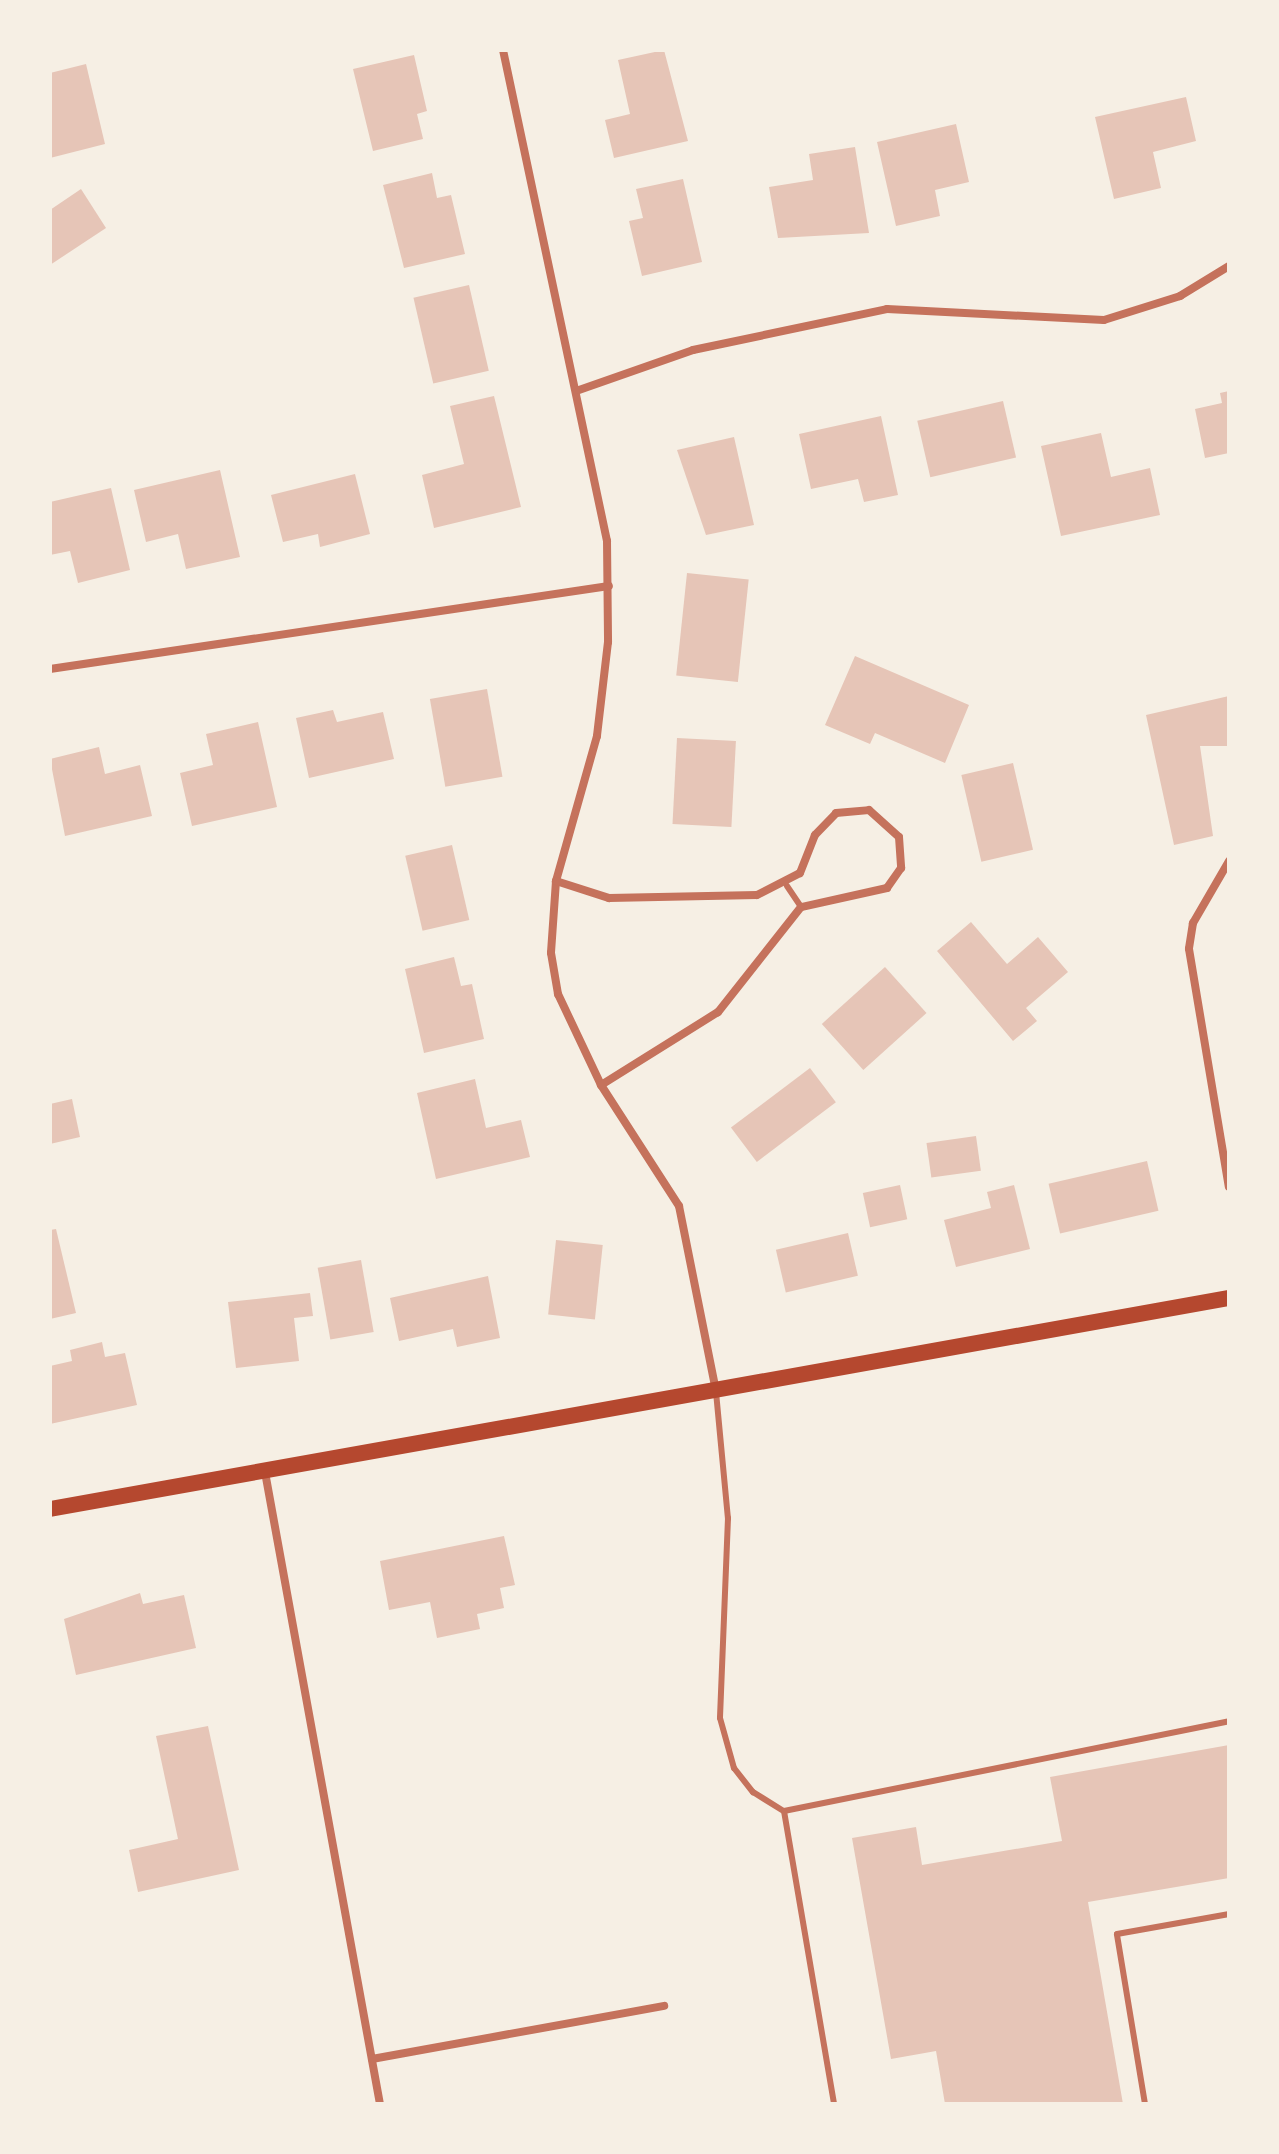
<!DOCTYPE html>
<html>
<head>
<meta charset="utf-8">
<style>
  body { margin:0 }
  #map { position:relative; width:1279px; height:2154px; overflow:hidden; background:#f6efe4; font-family:Mulish,sans-serif }
  div>[style] { position:absolute }
  .building>* { inset:0; background:#e6c5b7; transform-origin:0 0 }
  .service>* { height:6px; margin:-3px; padding:0 3px; transform-origin:3px; border-radius:3px; background:#c5725c }
  .minor>* { height:8px; margin:-4px; padding:0 4px; transform-origin:4px; border-radius:4px; background:#c5725c }
  .secondary>* { height:16px; margin:-8px; padding:0 8px; transform-origin:8px; border-radius:8px; background:#b5482f }
  span { translate:-50% -50%; white-space:nowrap; text-align:center; line-height:1.15; -webkit-text-stroke:8px #f6efe4; paint-order:stroke }
  .frame { position:absolute; inset:0; border:52px solid #f6efe4; pointer-events:none }
</style>
</head>
<body>
<div id="map">
  <div class="building">
    <i style="clip-path:polygon(664px 50px,688px 141px,614px 158px,605px 120px,630px 114px,618px 60px)"></i>
    <i style="clip-path:polygon(414px 55px,427px 111px,417px 114px,423px 139px,373px 151px,353px 69px)"></i>
    <i style="clip-path:polygon(86px 64px,105px 144px,50px 158px,50px 73px)"></i>
    <i style="clip-path:polygon(1186px 97px,1196px 141px,1153px 152px,1161px 188px,1114px 199px,1095px 117px)"></i>
    <i style="clip-path:polygon(956px 124px,969px 182px,935px 190px,940px 216px,896px 226px,877px 142px)"></i>
    <i style="clip-path:polygon(855px 147px,869px 233px,778px 238px,769px 187px,813px 180px,809px 154px)"></i>
    <i style="clip-path:polygon(432px 173px,437px 198px,451px 195px,465px 254px,404px 268px,383px 185px)"></i>
    <i style="clip-path:polygon(683px 179px,702px 262px,642px 276px,629px 221px,643px 218px,636px 189px)"></i>
    <i style="clip-path:polygon(81px 189px,106px 228px,50px 265px,50px 210px)"></i>
    <i style="left:469px;top:285px;width:88px;height:57px;rotate:77deg"></i>
    <i style="clip-path:polygon(1229px 391px,1229px 453px,1205px 458px,1195px 409px,1222px 403px,1220px 393px)"></i>
    <i style="clip-path:polygon(494px 396px,521px 507px,434px 528px,422px 475px,464px 464px,450px 406px)"></i>
    <i style="left:1003px;top:401px;width:58px;height:88px;rotate:77deg"></i>
    <i style="clip-path:polygon(881px 416px,898px 495px,864px 502px,858px 479px,811px 489px,799px 434px)"></i>
    <i style="clip-path:polygon(1101px 433px,1111px 477px,1150px 468px,1160px 515px,1061px 536px,1041px 446px)"></i>
    <i style="clip-path:polygon(734px 437px,754px 525px,706px 535px,677px 450px)"></i>
    <i style="clip-path:polygon(220px 470px,240px 557px,186px 569px,178px 534px,146px 542px,134px 490px)"></i>
    <i style="clip-path:polygon(355px 474px,370px 534px,320px 547px,318px 534px,283px 542px,271px 495px)"></i>
    <i style="clip-path:polygon(111px 488px,130px 570px,78px 583px,70px 551px,50px 555px,50px 502px)"></i>
    <i style="left:687px;top:573px;width:62px;height:103px;rotate:6deg"></i>
    <i style="clip-path:polygon(855px 656px,969px 705px,945px 763px,875px 733px,870px 744px,825px 725px)"></i>
    <i style="left:487px;top:689px;width:89px;height:58px;rotate:80deg"></i>
    <i style="clip-path:polygon(1229px 696px,1229px 746px,1200px 746px,1213px 836px,1174px 845px,1146px 715px)"></i>
    <i style="clip-path:polygon(333px 710px,337px 722px,383px 712px,394px 759px,309px 778px,296px 718px)"></i>
    <i style="clip-path:polygon(258px 722px,277px 807px,192px 826px,180px 773px,213px 765px,206px 734px)"></i>
    <i style="left:677px;top:738px;width:59px;height:86px;rotate:3deg"></i>
    <i style="clip-path:polygon(99px 747px,105px 774px,140px 765px,152px 816px,65px 836px,50px 759px)"></i>
    <i style="left:1013px;top:763px;width:89px;height:53px;rotate:77deg"></i>
    <i style="left:452px;top:845px;width:77px;height:48px;rotate:77deg"></i>
    <i style="clip-path:polygon(971px 922px,1007px 964px,1038px 937px,1068px 972px,1026px 1008px,1037px 1021px,1013px 1041px,937px 951px)"></i>
    <i style="clip-path:polygon(454px 957px,461px 986px,472px 984px,484px 1039px,424px 1053px,405px 969px)"></i>
    <i style="left:885px;top:967px;width:62px;height:85px;rotate:48deg"></i>
    <i style="left:810px;top:1068px;width:43px;height:99px;rotate:53deg"></i>
    <i style="clip-path:polygon(475px 1079px,486px 1128px,521px 1120px,530px 1157px,436px 1179px,417px 1093px)"></i>
    <i style="clip-path:polygon(72px 1099px,80px 1137px,50px 1144px,50px 1104px)"></i>
    <i style="left:976px;top:1136px;width:35px;height:50px;rotate:82deg"></i>
    <i style="left:1147px;top:1161px;width:51px;height:101px;rotate:77deg"></i>
    <i style="left:900px;top:1185px;width:35px;height:38px;rotate:78deg"></i>
    <i style="clip-path:polygon(1014px 1185px,1030px 1249px,956px 1267px,944px 1220px,991px 1208px,987px 1192px)"></i>
    <i style="clip-path:polygon(56px 1229px,76px 1313px,50px 1319px,50px 1230px)"></i>
    <i style="left:848px;top:1233px;width:44px;height:74px;rotate:77deg"></i>
    <i style="left:556px;top:1240px;width:47px;height:75px;rotate:6deg"></i>
    <i style="left:361px;top:1260px;width:73px;height:44px;rotate:80deg"></i>
    <i style="clip-path:polygon(488px 1276px,500px 1338px,457px 1347px,453px 1329px,399px 1341px,390px 1298px)"></i>
    <i style="clip-path:polygon(310px 1293px,313px 1316px,294px 1318px,299px 1361px,236px 1368px,228px 1302px)"></i>
    <i style="clip-path:polygon(102px 1342px,105px 1357px,125px 1353px,137px 1405px,50px 1424px,50px 1366px,72px 1361px,70px 1350px)"></i>
    <i style="clip-path:polygon(504px 1536px,515px 1585px,500px 1588px,504px 1608px,477px 1614px,480px 1629px,437px 1638px,430px 1602px,389px 1610px,380px 1561px)"></i>
    <i style="clip-path:polygon(140px 1593px,143px 1604px,184px 1595px,196px 1648px,76px 1675px,64px 1619px)"></i>
    <i style="clip-path:polygon(208px 1726px,239px 1870px,138px 1892px,129px 1850px,178px 1839px,156px 1736px)"></i>
    <i style="clip-path:polygon(1229px 1745px,1229px 1878px,1088px 1902px,1123px 2104px,945px 2104px,936px 2051px,891px 2059px,852px 1838px,916px 1827px,922px 1865px,1062px 1841px,1050px 1777px)"></i>
  </div>
  <div class="service">
    <i style="left:787px;top:886px;width:25px;rotate:56deg"></i>
    <i style="left:716px;top:1392px;width:127px;rotate:84.6deg"></i>
    <i style="left:728px;top:1518px;width:200px;rotate:92.3deg"></i>
    <i style="left:720px;top:1718px;width:52px;rotate:74.4deg"></i>
    <i style="left:734px;top:1768px;width:31px;rotate:52deg"></i>
    <i style="left:753px;top:1792px;width:36px;rotate:32deg"></i>
    <i style="left:784px;top:1811px;width:454px;rotate:-11.4deg"></i>
    <i style="left:784px;top:1811px;width:297px;rotate:80.3deg"></i>
    <i style="left:1145px;top:2104px;width:172px;rotate:-99.4deg"></i>
    <i style="left:1117px;top:1934px;width:114px;rotate:-10.1deg"></i>
  </div>
  <div class="minor">
    <i style="left:503px;top:50px;width:502px;rotate:78.04deg"></i>
    <i style="left:607px;top:541px;width:101px;rotate:89.4deg"></i>
    <i style="left:608px;top:642px;width:95px;rotate:96.7deg"></i>
    <i style="left:597px;top:736px;width:151px;rotate:105.8deg"></i>
    <i style="left:556px;top:881px;width:72px;rotate:94deg"></i>
    <i style="left:551px;top:953px;width:42px;rotate:80.3deg"></i>
    <i style="left:558px;top:994px;width:101px;rotate:64.7deg"></i>
    <i style="left:601px;top:1085px;width:144px;rotate:57.2deg"></i>
    <i style="left:679px;top:1206px;width:189px;rotate:78.7deg"></i>
    <i style="left:579px;top:390px;width:121px;rotate:-19.3deg"></i>
    <i style="left:693px;top:350px;width:198px;rotate:-11.9deg"></i>
    <i style="left:887px;top:309px;width:217px;rotate:2.9deg"></i>
    <i style="left:1104px;top:320px;width:80px;rotate:-17.5deg"></i>
    <i style="left:1180px;top:296px;width:57px;rotate:-31.5deg"></i>
    <i style="left:50px;top:669px;width:565px;rotate:-8.45deg"></i>
    <i style="left:1229px;top:861px;width:72px;rotate:120.1deg"></i>
    <i style="left:1193px;top:923px;width:26px;rotate:99deg"></i>
    <i style="left:1189px;top:949px;width:241px;rotate:80.5deg"></i>
    <i style="left:556px;top:881px;width:56px;rotate:17.8deg"></i>
    <i style="left:609px;top:898px;width:148px;rotate:-1.2deg"></i>
    <i style="left:757px;top:895px;width:48px;rotate:-27.1deg"></i>
    <i style="left:800px;top:873px;width:41px;rotate:-68.5deg"></i>
    <i style="left:815px;top:835px;width:30px;rotate:-46deg"></i>
    <i style="left:836px;top:813px;width:33px;rotate:-5deg"></i>
    <i style="left:869px;top:810px;width:40px;rotate:42deg"></i>
    <i style="left:899px;top:837px;width:31px;rotate:86deg"></i>
    <i style="left:901px;top:868px;width:24px;rotate:125deg"></i>
    <i style="left:887px;top:888px;width:88px;rotate:167.5deg"></i>
    <i style="left:801px;top:907px;width:134px;rotate:128.3deg"></i>
    <i style="left:718px;top:1012px;width:138px;rotate:148deg"></i>
    <i style="left:265px;top:1472px;width:642px;rotate:79.69deg"></i>
    <i style="left:372px;top:2059px;width:297px;rotate:-10.3deg"></i>
  </div>
  <div class="secondary">
    <i style="left:50px;top:1509px;width:1198px;rotate:-10.15deg"></i>
  </div>
  <div class="frame"></div>
</div>
</body>
</html>
